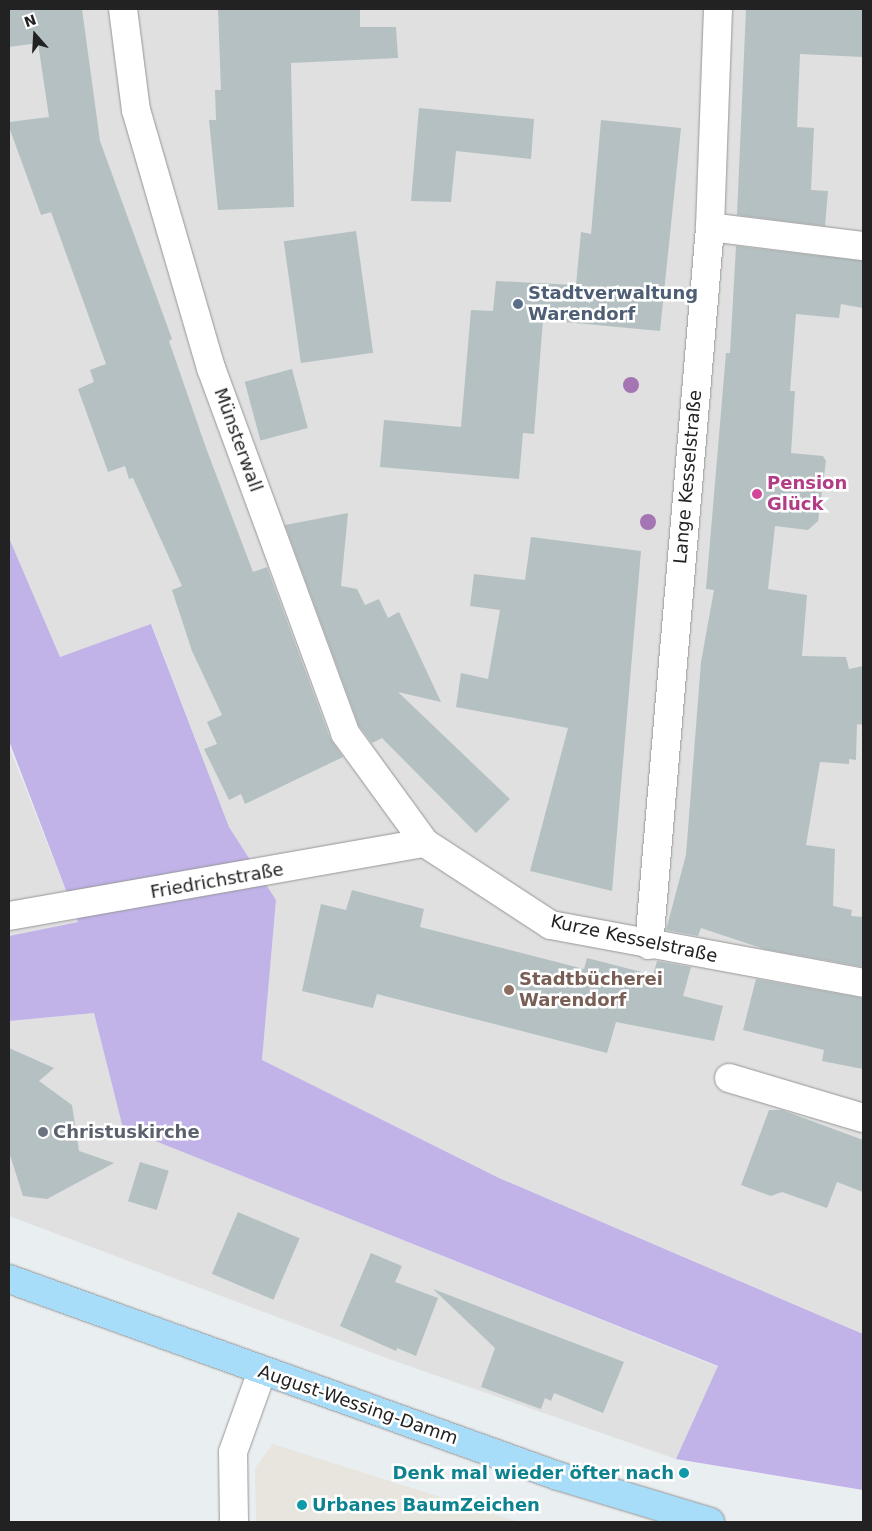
<!DOCTYPE html>
<html>
<head>
<meta charset="utf-8">
<style>
  body { margin:0 }
  #map { position:relative; width:872px; height:1531px; overflow:hidden; background:#e9eef1; font-family:"DejaVu Sans",sans-serif }
  div>[style] { position:absolute }
  .residential>* { inset:0; background:#dfe0df }
  .grass>* { inset:0; background:#c1b2e8 }
  .plaza>* { inset:0; background:#e7e5dd }
  .building>* { inset:0; background:#b5c0c2; transform-origin:0 0 }
  .roads { filter:drop-shadow(0 0 1px #969696) drop-shadow(0 0 1px #969696) }
  .minor>* { height:28px; margin:-14px; padding:0 14px; transform-origin:14px; border-radius:14px; background:#fff }
  .major>* { height:28px; margin:-14px; padding:0 14px; transform-origin:14px; border-radius:14px; background:#a7ddf8 }
  .trees>* { width:16px; height:16px; margin:-8px; border-radius:50%; background:#a574b2 }
  .dots>* { width:14px; height:14px; translate:-50% -50%; box-sizing:border-box; border:2px solid #fff; border-radius:50% }
  span { translate:-50% -50%; white-space:nowrap; text-align:center; line-height:1.15; -webkit-text-stroke:5px #fff; paint-order:stroke }
  .service-label { font-size:18px; color:#4e5e75; font-weight:700 }
  .left { translate:0 -50%; text-align:left }
  .street-label { font-size:18px; color:#222 }
  .hotel-label { font-size:18px; color:#b23c85; font-weight:700 }
  .education-label { font-size:18px; color:#785e54; font-weight:700 }
  .worship-label { font-size:18px; color:#5b616d; font-weight:700 }
  .culture-label { font-size:18px; color:#0d838f; font-weight:700 }
  .right { translate:-100% -50%; text-align:right }
  .frame { position:absolute; inset:0; border:10px solid #222; pointer-events:none }
  .north { position:absolute; left:10px; top:10px; width:50px; height:50px; -webkit-text-stroke:4px #fff; paint-order:stroke; rotate:341deg; font-size:14px; font-weight:700; line-height:20px; text-align:center; color:#222 }
  .north::after { content:''; display:block; margin:auto; width:18px; height:22px; background:#222; clip-path:polygon(50% 0,100% 100%,50% 72%,0 100%) }
</style>
</head>
<body>
<div id="map">
  <div class="residential">
    <i style="clip-path:polygon(9px 9px,863px 9px,863px 1334px,499px 1178px,262px 1060px,276px 900px,229px 827px,152px 625px,60px 657px,9px 538px)"></i>
    <i style="clip-path:polygon(9px 746px,78px 922px,9px 936px)"></i>
    <i style="clip-path:polygon(94px 1013px,124px 1128px,718px 1367px,676px 1459px,389px 1359px,9px 1216px,9px 1021px)"></i>
  </div>
  <div class="grass">
    <i style="clip-path:polygon(9px 538px,60px 657px,151px 624px,229px 827px,276px 900px,262px 1060px,499px 1178px,863px 1334px,863px 1490px,676px 1459px,718px 1366px,123px 1128px,94px 1013px,9px 1021px,9px 936px,78px 922px,9px 741px)"></i>
  </div>
  <div class="plaza">
    <i style="clip-path:polygon(273px 1444px,519px 1522px,256px 1522px,255px 1468px)"></i>
  </div>
  <div class="building">
    <i style="clip-path:polygon(9px 9px,82px 9px,100px 141px,172px 339px,169px 341px,206px 448px,253px 572px,267px 567px,330px 738px,343px 757px,245px 804px,241px 794px,229px 800px,204px 749px,217px 744px,207px 722px,222px 715px,192px 651px,172px 590px,182px 586px,133px 478px,129px 479px,125px 466px,108px 472px,78px 389px,94px 382px,90px 370px,106px 364px,51px 212px,41px 215px,9px 127px,9px 122px,49px 117px,38px 43px,9px 47px)"></i>
    <i style="clip-path:polygon(218px 9px,360px 9px,360px 27px,396px 27px,398px 58px,291px 63px,294px 207px,218px 210px,209px 120px,216px 120px,215px 90px,221px 90px)"></i>
    <i style="clip-path:polygon(746px 9px,863px 9px,863px 57px,800px 54px,797px 127px,814px 128px,811px 190px,828px 191px,825px 226px,737px 215px)"></i>
    <i style="clip-path:polygon(419px 108px,534px 119px,531px 159px,456px 151px,451px 202px,411px 201px)"></i>
    <i style="clip-path:polygon(601px 120px,681px 128px,660px 331px,543px 320px,534px 434px,523px 433px,519px 479px,380px 467px,384px 420px,461px 427px,471px 310px,493px 311px,496px 281px,576px 285px,581px 232px,591px 234px)"></i>
    <i style="left:356px;top:231px;width:123px;height:73px;rotate:82deg"></i>
    <i style="clip-path:polygon(736px 246px,863px 261px,863px 308px,841px 304px,839px 318px,796px 314px,790px 391px,795px 391px,791px 453px,823px 456px,826px 461px,818px 521px,808px 530px,775px 526px,768px 589px,807px 595px,802px 656px,846px 657px,849px 669px,863px 666px,863px 725px,857px 724px,856px 760px,849px 759px,849px 764px,820px 762px,806px 845px,835px 849px,833px 906px,852px 910px,851px 916px,863px 917px,863px 967px,764px 949px,701px 928px,698px 936px,666px 930px,686px 855px,701px 662px,714px 590px,706px 589px,726px 353px,730px 353px)"></i>
    <i style="left:292px;top:369px;width:61px;height:49px;rotate:75deg"></i>
    <i style="clip-path:polygon(348px 513px,341px 586px,357px 589px,365px 605px,379px 599px,388px 618px,399px 612px,441px 702px,398px 692px,510px 799px,476px 833px,382px 738px,372px 743px,359px 726px,285px 525px)"></i>
    <i style="clip-path:polygon(531px 537px,641px 551px,612px 891px,530px 871px,568px 728px,456px 707px,461px 673px,488px 679px,500px 610px,470px 606px,474px 574px,525px 580px)"></i>
    <i style="clip-path:polygon(352px 890px,424px 909px,420px 927px,584px 969px,587px 958px,653px 975px,657px 961px,691px 967px,683px 996px,723px 1006px,714px 1041px,616px 1022px,607px 1053px,377px 994px,373px 1008px,302px 991px,321px 904px,346px 910px)"></i>
    <i style="clip-path:polygon(756px 979px,863px 998px,863px 1069px,822px 1061px,824px 1050px,743px 1030px)"></i>
    <i style="clip-path:polygon(9px 1048px,54px 1068px,39px 1081px,72px 1105px,79px 1151px,114px 1163px,47px 1199px,23px 1196px,9px 1152px)"></i>
    <i style="clip-path:polygon(769px 1110px,782px 1110px,863px 1140px,863px 1192px,837px 1182px,827px 1208px,782px 1192px,771px 1196px,741px 1185px)"></i>
    <i style="left:140px;top:1162px;width:30px;height:41px;rotate:17deg"></i>
    <i style="left:238px;top:1212px;width:67px;height:67px;rotate:23deg"></i>
    <i style="clip-path:polygon(371px 1253px,402px 1266px,395px 1282px,438px 1298px,416px 1356px,397px 1348px,396px 1351px,340px 1326px)"></i>
    <i style="clip-path:polygon(433px 1289px,624px 1362px,603px 1413px,554px 1393px,551px 1401px,545px 1398px,541px 1409px,481px 1387px,495px 1348px)"></i>
  </div>
  <div class="roads">
    <div class="minor">
      <i style="left:123px;top:9px;width:102px;rotate:82.7deg"></i>
      <i style="left:136px;top:110px;width:269px;rotate:73.8deg"></i>
      <i style="left:211px;top:368px;width:389px;rotate:69.8deg"></i>
      <i style="left:345px;top:733px;width:136px;rotate:54deg"></i>
      <i style="left:425px;top:843px;width:150px;rotate:33.1deg"></i>
      <i style="left:551px;top:925px;width:317px;rotate:10.5deg"></i>
      <i style="left:710px;top:227px;width:154px;rotate:7.1deg"></i>
      <i style="left:9px;top:916px;width:422px;rotate:-10deg"></i>
      <i style="left:649px;top:945px;width:721px;rotate:-85.14deg"></i>
      <i style="left:710px;top:227px;width:218px;rotate:-87.9deg"></i>
      <i style="left:729px;top:1078px;width:140px;rotate:16.6deg"></i>
      <i style="left:234px;top:1522px;width:70px;rotate:-90.8deg"></i>
      <i style="left:233px;top:1452px;width:86px;rotate:-70.3deg"></i>
    </div>
    <div class="major">
      <i style="left:9px;top:1279px;width:583px;rotate:19.74deg"></i>
      <i style="left:558px;top:1476px;width:159px;rotate:16.8deg"></i>
    </div>
  </div>
  <div class="trees">
    <i style="left:631px;top:385px"></i>
    <i style="left:648px;top:522px"></i>
  </div>
  <div class="dots">
    <i style="left:518px;top:304px;background:#5c6f8a"></i>
    <i style="left:757px;top:494px;background:#d1479c"></i>
    <i style="left:509px;top:990px;background:#8d6e63"></i>
    <i style="left:43px;top:1132px;background:#6b7280"></i>
    <i style="left:684px;top:1473px;background:#0f9aa8"></i>
    <i style="left:302px;top:1505px;background:#0f9aa8"></i>
  </div>
  <div class="service-label">
    <span class="left" style="left:528px;top:304px">Stadtverwaltung<br>Warendorf</span>
  </div>
  <div class="street-label">
    <span style="left:238px;top:440px;rotate:70deg">Münsterwall</span>
    <span style="left:688px;top:477px;rotate:-85deg">Lange Kesselstraße</span>
    <span style="left:217px;top:881px;rotate:-10deg">Friedrichstraße</span>
    <span style="left:634px;top:939px;rotate:12deg">Kurze Kesselstraße</span>
    <span style="left:358px;top:1405px;rotate:19deg">August-Wessing-Damm</span>
  </div>
  <div class="hotel-label">
    <span class="left" style="left:767px;top:494px">Pension<br>Glück</span>
  </div>
  <div class="education-label">
    <span class="left" style="left:519px;top:990px">Stadtbücherei<br>Warendorf</span>
  </div>
  <div class="worship-label">
    <span class="left" style="left:53px;top:1132px">Christuskirche</span>
  </div>
  <div class="culture-label">
    <span class="right" style="left:674px;top:1473px">Denk mal wieder öfter nach</span>
    <span class="left" style="left:312px;top:1505px">Urbanes BaumZeichen</span>
  </div>
  <div class="frame"></div>
  <div class="north">N</div>
</div>
</body>
</html>
